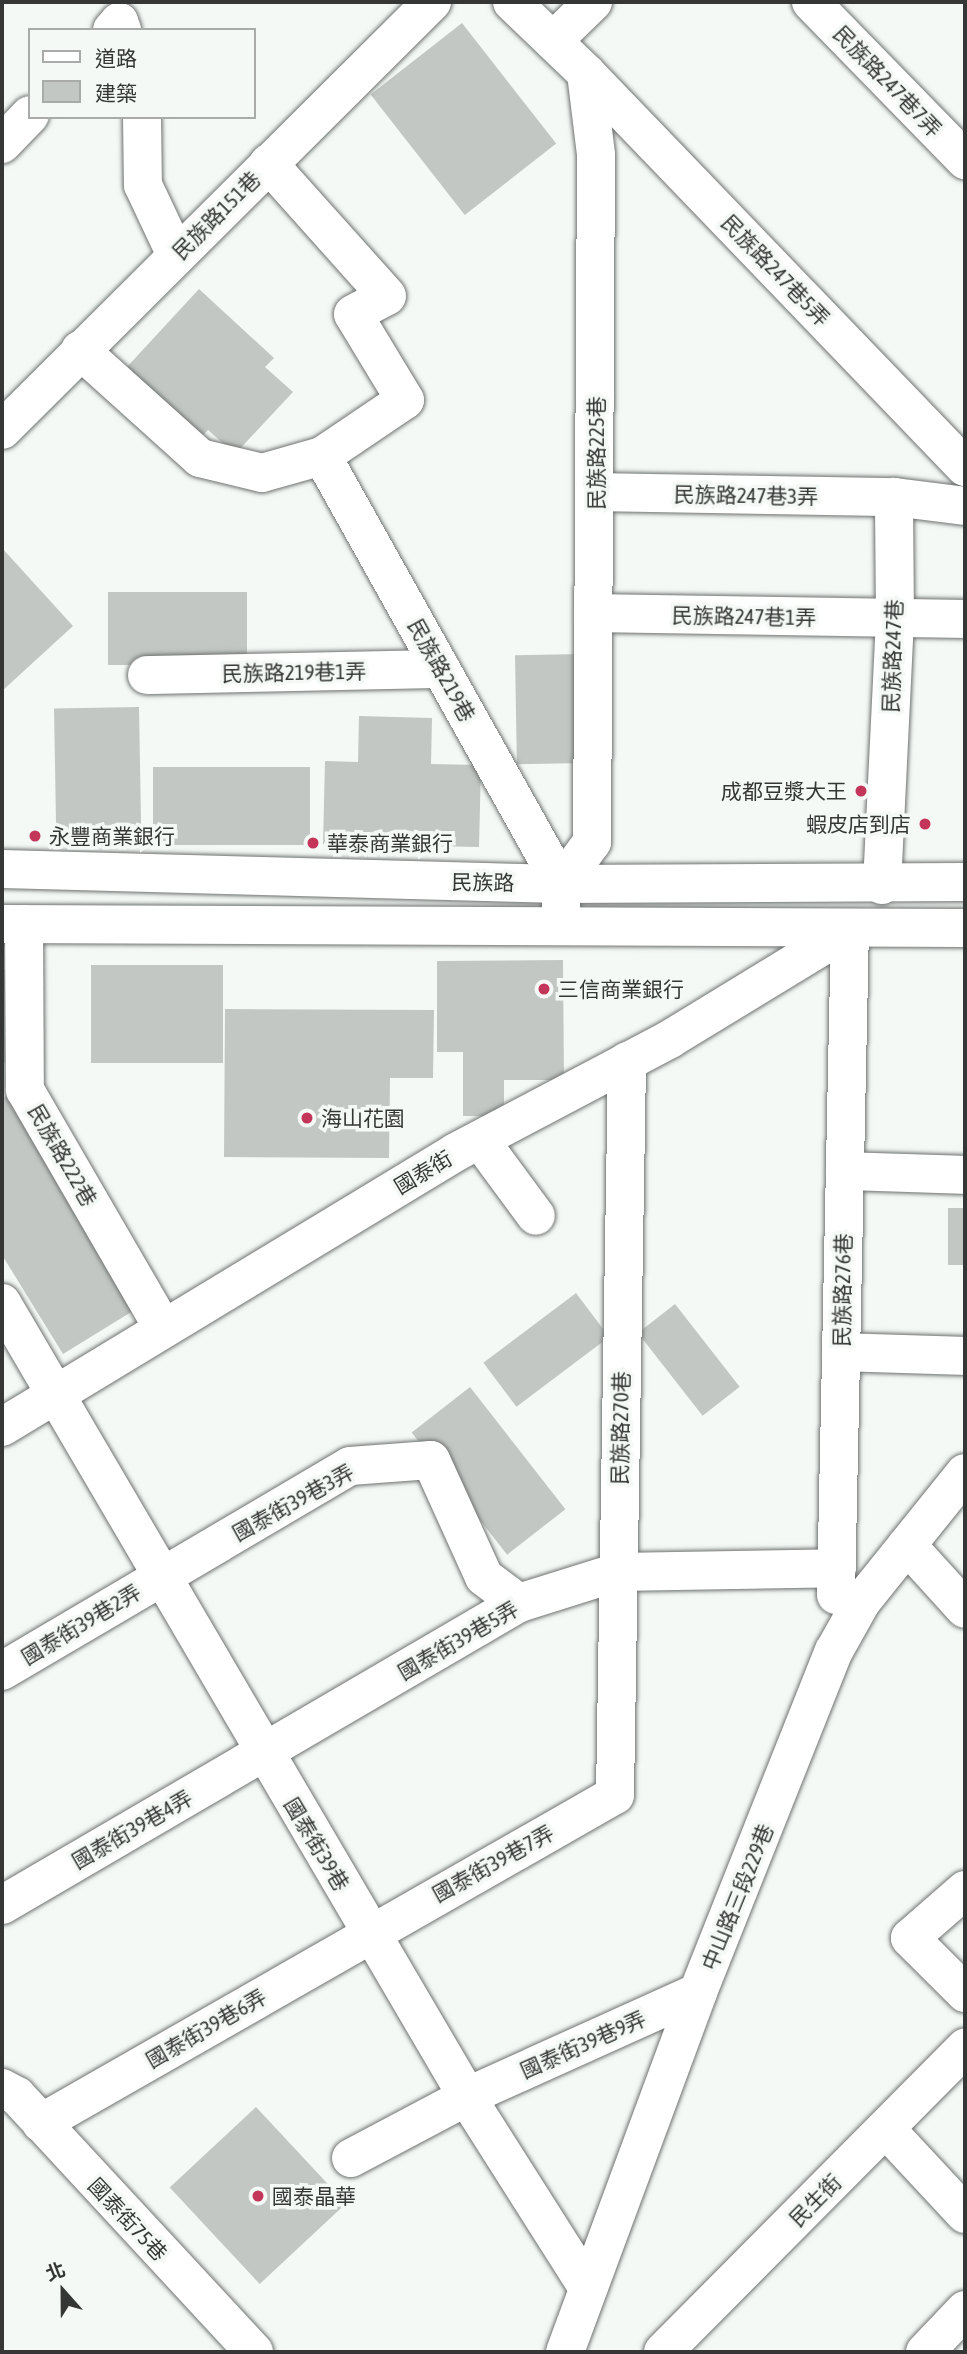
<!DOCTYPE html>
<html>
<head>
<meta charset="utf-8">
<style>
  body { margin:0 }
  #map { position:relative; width:967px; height:2354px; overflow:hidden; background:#f4f9f6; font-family:"Asap Condensed","Noto Sans TC",sans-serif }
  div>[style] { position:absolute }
  .building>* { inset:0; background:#c2c7c4; transform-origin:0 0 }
  .roads { filter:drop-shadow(0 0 2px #6e7270) drop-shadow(0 0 2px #6e7270) }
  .minor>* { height:38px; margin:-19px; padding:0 19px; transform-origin:19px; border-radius:19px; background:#fff }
  .major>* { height:38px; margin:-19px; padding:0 19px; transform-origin:19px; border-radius:19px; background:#fff }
  .dots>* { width:19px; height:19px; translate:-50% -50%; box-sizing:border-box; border:4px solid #f4f9f6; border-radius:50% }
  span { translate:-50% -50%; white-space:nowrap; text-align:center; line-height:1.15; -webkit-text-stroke:7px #f4f9f6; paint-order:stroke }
  .street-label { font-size:21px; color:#353736 }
  .poi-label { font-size:21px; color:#353736 }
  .right { translate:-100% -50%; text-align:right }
  .left { translate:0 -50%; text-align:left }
  .frame { position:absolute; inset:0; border:4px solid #353736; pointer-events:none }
  .legend { position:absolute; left:28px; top:28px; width:228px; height:91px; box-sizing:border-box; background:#f4f9f6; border:2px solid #a8aba9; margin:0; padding:9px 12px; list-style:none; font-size:21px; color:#353736 }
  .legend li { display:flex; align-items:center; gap:14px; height:35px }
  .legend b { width:35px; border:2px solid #a8aba9 }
  .north { position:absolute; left:28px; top:2256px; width:70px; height:70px; -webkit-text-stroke:5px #f4f9f6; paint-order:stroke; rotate:339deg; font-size:19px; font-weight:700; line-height:28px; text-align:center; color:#353736 }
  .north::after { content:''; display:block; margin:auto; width:24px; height:32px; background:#353736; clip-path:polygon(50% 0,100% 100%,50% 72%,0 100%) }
</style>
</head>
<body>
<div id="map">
  <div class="building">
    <i style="left:462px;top:23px;width:153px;height:116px;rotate:52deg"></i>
    <i style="clip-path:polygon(199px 289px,274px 358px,265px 367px,293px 392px,235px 454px,208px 430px,201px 437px,126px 368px)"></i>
    <i style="clip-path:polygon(2px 548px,73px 626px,2px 691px)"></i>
    <i style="left:108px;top:592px;width:139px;height:73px"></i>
    <i style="left:583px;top:654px;width:109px;height:68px;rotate:89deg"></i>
    <i style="left:139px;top:707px;width:124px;height:85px;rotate:89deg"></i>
    <i style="clip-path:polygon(359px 716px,432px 718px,431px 764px,481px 765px,479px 847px,323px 844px,325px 761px,358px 762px)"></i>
    <i style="left:153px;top:767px;width:157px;height:78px"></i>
    <i style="clip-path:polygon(563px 960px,564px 1080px,504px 1080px,504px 1116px,463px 1116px,463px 1052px,437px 1052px,437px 961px)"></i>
    <i style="left:91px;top:965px;width:132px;height:98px"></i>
    <i style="clip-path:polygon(2px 969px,7px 969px,8px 1063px,2px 1063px)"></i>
    <i style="clip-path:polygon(225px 1009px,434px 1010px,433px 1078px,390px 1078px,389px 1158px,224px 1157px)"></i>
    <i style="clip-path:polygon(9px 1094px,141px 1306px,63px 1354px,2px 1255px,2px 1099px)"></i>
    <i style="left:948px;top:1208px;width:17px;height:57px"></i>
    <i style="left:576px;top:1293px;width:55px;height:116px;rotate:53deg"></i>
    <i style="left:675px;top:1304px;width:105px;height:47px;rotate:52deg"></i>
    <i style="left:470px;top:1387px;width:155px;height:74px;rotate:52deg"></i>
    <i style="left:256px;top:2107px;width:132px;height:118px;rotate:47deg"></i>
  </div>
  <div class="roads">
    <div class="minor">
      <i style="left:512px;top:2px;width:103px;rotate:43.8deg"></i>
      <i style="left:586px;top:73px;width:83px;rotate:83deg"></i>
      <i style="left:596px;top:155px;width:687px;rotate:90.33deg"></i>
      <i style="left:592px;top:842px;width:52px;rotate:126.4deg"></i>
      <i style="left:561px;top:884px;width:42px;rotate:90deg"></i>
      <i style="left:811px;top:2px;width:221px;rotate:45.7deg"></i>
      <i style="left:112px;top:30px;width:11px;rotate:-49deg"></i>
      <i style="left:119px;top:22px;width:9px;rotate:69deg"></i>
      <i style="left:553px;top:41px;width:56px;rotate:-44.3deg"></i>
      <i style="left:586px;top:73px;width:547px;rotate:46.11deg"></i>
      <i style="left:142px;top:117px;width:68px;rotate:89.2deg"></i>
      <i style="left:143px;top:185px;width:77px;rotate:64.8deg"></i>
      <i style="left:2px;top:144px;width:40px;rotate:-46deg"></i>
      <i style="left:80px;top:350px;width:161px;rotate:42deg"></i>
      <i style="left:200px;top:458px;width:64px;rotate:13.6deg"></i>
      <i style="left:262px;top:473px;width:62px;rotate:-15.8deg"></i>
      <i style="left:322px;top:456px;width:100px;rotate:-34deg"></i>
      <i style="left:405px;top:400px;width:100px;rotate:-121.2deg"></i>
      <i style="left:353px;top:314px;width:38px;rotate:-28deg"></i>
      <i style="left:387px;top:296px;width:178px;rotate:-131.8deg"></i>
      <i style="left:2px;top:430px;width:607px;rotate:-44.87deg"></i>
      <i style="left:322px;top:456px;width:490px;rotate:60.8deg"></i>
      <i style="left:597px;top:492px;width:297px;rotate:1deg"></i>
      <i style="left:593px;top:613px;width:372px;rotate:0.9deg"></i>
      <i style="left:147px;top:675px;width:294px;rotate:-1.2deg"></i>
      <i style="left:882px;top:885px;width:267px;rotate:-87.2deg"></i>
      <i style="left:895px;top:618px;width:121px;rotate:-90.5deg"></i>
      <i style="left:894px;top:497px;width:72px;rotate:7.2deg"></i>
      <i style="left:24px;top:924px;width:166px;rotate:89.7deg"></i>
      <i style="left:25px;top:1090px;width:275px;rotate:59.9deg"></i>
      <i style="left:480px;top:1140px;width:94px;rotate:53.6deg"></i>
      <i style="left:845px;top:1171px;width:120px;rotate:1.9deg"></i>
      <i style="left:2px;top:1303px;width:935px;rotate:59.62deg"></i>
      <i style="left:475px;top:2110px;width:211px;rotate:57.6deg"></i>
      <i style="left:841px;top:1352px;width:124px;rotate:1.8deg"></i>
      <i style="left:2px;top:1427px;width:531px;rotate:-31.2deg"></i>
      <i style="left:456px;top:1152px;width:242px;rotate:-27.8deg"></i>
      <i style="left:670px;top:1039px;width:211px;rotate:-31.4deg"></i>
      <i style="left:907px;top:1545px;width:86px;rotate:47.8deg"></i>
      <i style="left:836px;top:1595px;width:666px;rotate:-88.8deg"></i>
      <i style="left:2px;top:1671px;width:404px;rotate:-30.5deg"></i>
      <i style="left:350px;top:1466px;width:81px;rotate:-4.2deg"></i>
      <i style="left:431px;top:1460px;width:128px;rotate:65.6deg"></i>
      <i style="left:484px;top:1577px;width:44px;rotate:36.6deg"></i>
      <i style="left:965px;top:1890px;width:73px;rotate:138.9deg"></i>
      <i style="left:910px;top:1938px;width:78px;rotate:45deg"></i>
      <i style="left:2px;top:1905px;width:599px;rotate:-30.29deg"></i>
      <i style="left:519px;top:1603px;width:104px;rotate:-17.4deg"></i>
      <i style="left:618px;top:1572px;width:219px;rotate:-1deg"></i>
      <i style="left:2px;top:2088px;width:17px;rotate:28deg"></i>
      <i style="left:17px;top:2096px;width:349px;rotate:47.2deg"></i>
      <i style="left:41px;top:2123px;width:661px;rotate:-29.74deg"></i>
      <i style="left:615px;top:1795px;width:734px;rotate:-89.06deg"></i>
      <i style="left:886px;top:2129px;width:116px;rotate:47.1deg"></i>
      <i style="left:351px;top:2158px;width:132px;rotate:-27.9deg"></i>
      <i style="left:468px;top:2096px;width:252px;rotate:-24.3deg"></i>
      <i style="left:565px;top:2352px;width:384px;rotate:-69.7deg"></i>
      <i style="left:698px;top:1992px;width:367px;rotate:-68.3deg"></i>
      <i style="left:834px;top:1651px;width:57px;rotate:-60.8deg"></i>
      <i style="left:862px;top:1601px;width:164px;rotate:-51.2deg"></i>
      <i style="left:663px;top:2352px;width:429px;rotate:-45.2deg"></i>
      <i style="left:925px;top:2352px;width:58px;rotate:-46.4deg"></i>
    </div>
    <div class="major">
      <i style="left:2px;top:869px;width:559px;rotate:1.54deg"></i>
      <i style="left:561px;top:884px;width:404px;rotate:-0.3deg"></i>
      <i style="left:2px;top:924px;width:963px;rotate:0.24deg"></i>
    </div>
  </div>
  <div class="dots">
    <i style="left:861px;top:791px;background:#c4355a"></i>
    <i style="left:925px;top:824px;background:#c4355a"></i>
    <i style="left:35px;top:836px;background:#c4355a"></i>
    <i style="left:313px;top:843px;background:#c4355a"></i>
    <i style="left:544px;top:989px;background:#c4355a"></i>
    <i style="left:307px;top:1118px;background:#c4355a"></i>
    <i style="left:258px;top:2196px;background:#c4355a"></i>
  </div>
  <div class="street-label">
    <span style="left:888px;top:81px;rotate:46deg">民族路247巷7弄</span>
    <span style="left:216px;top:215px;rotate:-45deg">民族路151巷</span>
    <span style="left:776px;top:270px;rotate:46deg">民族路247巷5弄</span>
    <span style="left:596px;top:453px;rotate:-90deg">民族路225巷</span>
    <span style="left:746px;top:495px;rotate:1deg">民族路247巷3弄</span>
    <span style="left:744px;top:616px;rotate:1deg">民族路247巷1弄</span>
    <span style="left:892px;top:656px;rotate:-88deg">民族路247巷</span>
    <span style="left:442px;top:670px;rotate:61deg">民族路219巷</span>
    <span style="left:294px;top:672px;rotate:-1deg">民族路219巷1弄</span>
    <span style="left:483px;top:882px;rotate:1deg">民族路</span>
    <span style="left:63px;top:1155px;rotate:60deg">民族路222巷</span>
    <span style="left:423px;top:1172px;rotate:-31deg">國泰街</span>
    <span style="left:842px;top:1290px;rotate:-89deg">民族路276巷</span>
    <span style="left:620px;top:1428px;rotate:-89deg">民族路270巷</span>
    <span style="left:293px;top:1502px;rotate:-29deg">國泰街39巷3弄</span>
    <span style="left:81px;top:1624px;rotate:-31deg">國泰街39巷2弄</span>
    <span style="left:458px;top:1640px;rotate:-30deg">國泰街39巷5弄</span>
    <span style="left:132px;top:1829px;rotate:-30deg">國泰街39巷4弄</span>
    <span style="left:317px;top:1844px;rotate:59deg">國泰街39巷</span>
    <span style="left:493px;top:1863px;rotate:-29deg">國泰街39巷7弄</span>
    <span style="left:737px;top:1897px;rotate:-68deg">中山路三段229巷</span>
    <span style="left:206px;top:2028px;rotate:-30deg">國泰街39巷6弄</span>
    <span style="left:583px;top:2044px;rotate:-24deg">國泰街39巷9弄</span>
    <span style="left:815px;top:2200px;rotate:-45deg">民生街</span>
    <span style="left:128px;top:2219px;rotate:47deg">國泰街75巷</span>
  </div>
  <div class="poi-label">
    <span class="right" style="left:847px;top:791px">成都豆漿大王</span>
    <span class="right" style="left:911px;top:824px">蝦皮店到店</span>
    <span class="left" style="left:49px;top:836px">永豐商業銀行</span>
    <span class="left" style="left:327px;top:843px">華泰商業銀行</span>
    <span class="left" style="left:558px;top:989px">三信商業銀行</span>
    <span class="left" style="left:321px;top:1118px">海山花園</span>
    <span class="left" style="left:272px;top:2196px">國泰晶華</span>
  </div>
  <div class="frame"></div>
  <ul class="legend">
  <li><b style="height:9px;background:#fff"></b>道路</li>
  <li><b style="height:19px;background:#c2c7c4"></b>建築</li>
  </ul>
  <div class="north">北</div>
</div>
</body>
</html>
